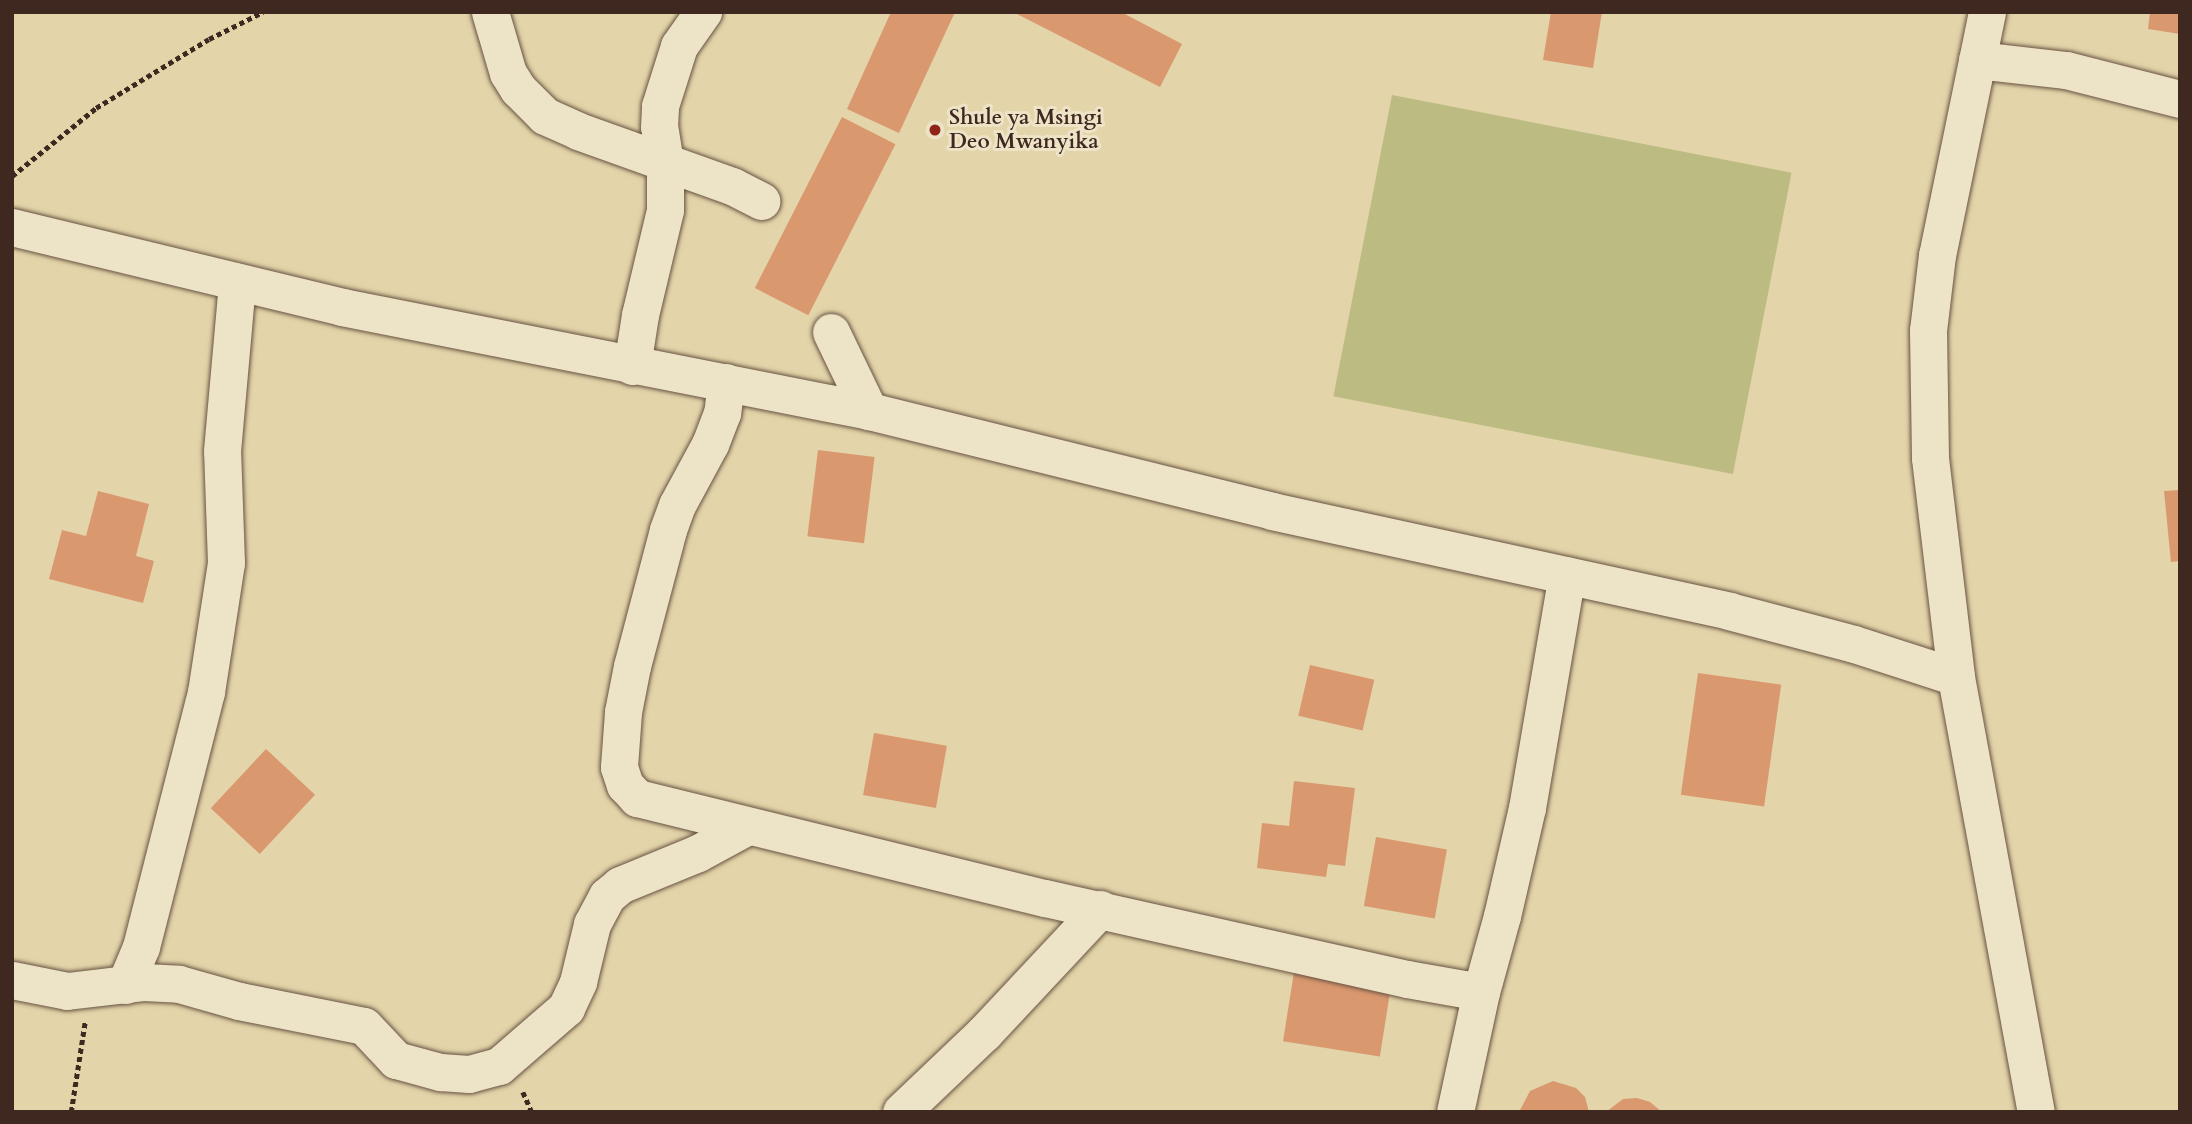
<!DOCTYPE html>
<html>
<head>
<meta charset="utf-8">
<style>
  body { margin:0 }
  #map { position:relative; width:2192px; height:1124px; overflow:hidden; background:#e3d4a9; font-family:Cardo,serif }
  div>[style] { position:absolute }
  .green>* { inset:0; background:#bbbb82; transform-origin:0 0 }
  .building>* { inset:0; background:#da986f; transform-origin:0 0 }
  .path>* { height:4.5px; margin-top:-2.25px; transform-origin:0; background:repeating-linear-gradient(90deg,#3f281f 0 5px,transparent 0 8.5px) }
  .roads { filter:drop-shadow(0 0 2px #685342) drop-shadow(0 0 2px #685342) }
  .minor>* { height:37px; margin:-18.5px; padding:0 18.5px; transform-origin:18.5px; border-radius:18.5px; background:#ede3c7 }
  .dots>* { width:19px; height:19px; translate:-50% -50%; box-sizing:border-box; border:4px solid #ede3c7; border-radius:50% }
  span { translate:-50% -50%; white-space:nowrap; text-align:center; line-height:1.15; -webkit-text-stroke:6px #ede3c7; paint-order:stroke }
  .poi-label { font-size:21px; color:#3f281f; font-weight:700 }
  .left { translate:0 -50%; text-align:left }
  .frame { position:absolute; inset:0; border:14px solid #3f281f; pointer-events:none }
</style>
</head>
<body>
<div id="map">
  <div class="green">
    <i style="left:1392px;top:95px;width:407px;height:307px;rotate:11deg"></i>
  </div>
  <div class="building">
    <i style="clip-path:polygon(891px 12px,955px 12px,899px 133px,847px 109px)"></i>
    <i style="clip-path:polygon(1013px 12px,1121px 12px,1182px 44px,1160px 87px)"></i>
    <i style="clip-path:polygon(1551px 12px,1602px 12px,1593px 68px,1543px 60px)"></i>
    <i style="clip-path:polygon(2150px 12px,2180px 12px,2180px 34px,2148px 29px)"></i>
    <i style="left:842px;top:117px;width:60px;height:192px;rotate:27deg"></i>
    <i style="left:818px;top:450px;width:57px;height:87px;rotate:7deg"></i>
    <i style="clip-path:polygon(2180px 490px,2180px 561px,2171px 562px,2164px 491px)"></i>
    <i style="clip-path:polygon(98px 491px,149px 504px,136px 556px,154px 561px,143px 603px,49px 579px,62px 530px,86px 536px)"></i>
    <i style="left:1310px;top:665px;width:66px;height:52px;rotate:13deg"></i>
    <i style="left:1698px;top:673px;width:84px;height:123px;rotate:8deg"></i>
    <i style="left:874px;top:733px;width:74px;height:63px;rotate:10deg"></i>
    <i style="left:266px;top:749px;width:67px;height:81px;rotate:43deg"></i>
    <i style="clip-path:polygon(1294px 781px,1355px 788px,1345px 866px,1328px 864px,1326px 877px,1257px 868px,1262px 823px,1289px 826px)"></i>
    <i style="left:1376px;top:837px;width:72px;height:70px;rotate:10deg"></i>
    <i style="left:1294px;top:972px;width:98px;height:70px;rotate:9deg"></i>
    <i style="clip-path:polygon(1553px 1081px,1576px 1088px,1585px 1097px,1589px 1112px,1519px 1112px,1530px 1091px)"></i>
    <i style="clip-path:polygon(1637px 1098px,1650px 1102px,1662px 1112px,1606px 1112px,1623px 1099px)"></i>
  </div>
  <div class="path">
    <i style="left:12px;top:176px;width:108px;rotate:-39deg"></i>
    <i style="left:96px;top:108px;width:132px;rotate:-31.4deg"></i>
    <i style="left:209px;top:39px;width:60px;rotate:-26.6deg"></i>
    <i style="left:523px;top:1092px;width:22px;rotate:66deg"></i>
    <i style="left:71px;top:1112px;width:91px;rotate:-81.2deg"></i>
  </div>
  <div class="roads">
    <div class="minor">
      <i style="left:490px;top:12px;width:64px;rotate:73.6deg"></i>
      <i style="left:508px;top:73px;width:19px;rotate:58deg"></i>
      <i style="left:518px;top:89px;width:38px;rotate:45deg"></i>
      <i style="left:545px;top:116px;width:36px;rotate:24deg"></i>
      <i style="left:578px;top:131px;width:164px;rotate:19.7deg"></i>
      <i style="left:732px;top:186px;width:33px;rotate:27deg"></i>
      <i style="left:1987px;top:12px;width:248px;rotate:101.6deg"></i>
      <i style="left:1937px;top:255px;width:76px;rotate:96.8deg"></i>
      <i style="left:1928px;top:330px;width:128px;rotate:89.1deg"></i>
      <i style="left:1930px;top:458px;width:221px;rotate:83.2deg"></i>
      <i style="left:1956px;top:677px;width:442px;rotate:79.6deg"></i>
      <i style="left:1977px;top:60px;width:90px;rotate:6.4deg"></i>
      <i style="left:2066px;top:70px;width:118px;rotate:14.3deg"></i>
      <i style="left:12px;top:227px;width:340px;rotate:13.6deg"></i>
      <i style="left:342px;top:307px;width:537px;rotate:11.16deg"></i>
      <i style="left:869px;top:411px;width:415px;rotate:13.9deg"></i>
      <i style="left:1272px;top:511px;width:468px;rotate:12.3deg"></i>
      <i style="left:1729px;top:611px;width:129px;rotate:14.8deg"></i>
      <i style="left:1854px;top:644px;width:107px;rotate:17.9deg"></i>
      <i style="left:831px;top:332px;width:88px;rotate:64.3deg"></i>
      <i style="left:632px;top:366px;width:52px;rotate:-81.1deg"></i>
      <i style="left:640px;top:315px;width:108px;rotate:-76.6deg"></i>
      <i style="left:665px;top:210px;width:47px;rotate:-90deg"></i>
      <i style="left:665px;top:163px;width:36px;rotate:-99deg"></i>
      <i style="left:659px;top:127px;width:21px;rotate:-87deg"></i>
      <i style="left:660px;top:106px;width:63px;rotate:-72.4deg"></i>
      <i style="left:679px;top:46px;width:42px;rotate:-54.8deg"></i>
      <i style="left:726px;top:382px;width:31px;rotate:97deg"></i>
      <i style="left:722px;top:413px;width:33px;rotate:111deg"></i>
      <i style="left:710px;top:444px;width:69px;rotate:118.4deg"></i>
      <i style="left:677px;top:505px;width:27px;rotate:110deg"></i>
      <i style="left:668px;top:530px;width:141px;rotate:104.8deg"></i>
      <i style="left:632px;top:666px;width:47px;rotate:101.1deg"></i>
      <i style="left:623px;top:712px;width:55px;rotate:94.2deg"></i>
      <i style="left:619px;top:767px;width:19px;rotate:72deg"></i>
      <i style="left:625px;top:785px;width:18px;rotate:47deg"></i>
      <i style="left:637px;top:798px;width:420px;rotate:13.8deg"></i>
      <i style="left:1045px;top:898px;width:371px;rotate:12.6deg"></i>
      <i style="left:1407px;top:979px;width:75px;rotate:10deg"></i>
      <i style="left:12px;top:980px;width:56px;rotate:11.3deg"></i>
      <i style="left:67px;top:991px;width:78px;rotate:-6.7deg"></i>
      <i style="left:144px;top:982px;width:35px;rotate:3deg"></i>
      <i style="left:179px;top:984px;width:62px;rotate:15.8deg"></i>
      <i style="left:239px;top:1001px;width:127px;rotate:11.3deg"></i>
      <i style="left:364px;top:1026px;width:47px;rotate:46.7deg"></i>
      <i style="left:396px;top:1060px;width:46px;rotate:15.3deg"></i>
      <i style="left:440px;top:1072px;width:29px;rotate:4deg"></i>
      <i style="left:469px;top:1074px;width:31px;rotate:-15deg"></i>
      <i style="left:499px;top:1066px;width:89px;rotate:-40.9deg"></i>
      <i style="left:566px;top:1008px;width:29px;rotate:-65deg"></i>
      <i style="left:578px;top:982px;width:60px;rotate:-76.4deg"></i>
      <i style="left:592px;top:924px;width:32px;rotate:-62deg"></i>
      <i style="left:607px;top:896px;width:17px;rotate:-40deg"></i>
      <i style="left:620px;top:885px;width:84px;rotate:-22.3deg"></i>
      <i style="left:698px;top:853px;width:55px;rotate:-28.4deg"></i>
      <i style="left:125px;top:985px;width:41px;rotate:-67.2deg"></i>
      <i style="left:141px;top:947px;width:263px;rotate:-75.7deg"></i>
      <i style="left:206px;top:692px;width:131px;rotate:-81.2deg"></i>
      <i style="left:226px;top:563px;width:112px;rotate:-92deg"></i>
      <i style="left:222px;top:451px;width:170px;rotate:-84.9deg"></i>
      <i style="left:901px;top:1112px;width:115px;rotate:-43.6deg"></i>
      <i style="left:984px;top:1033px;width:170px;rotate:-46.9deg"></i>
      <i style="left:1455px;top:1112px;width:123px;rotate:-77.8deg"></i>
      <i style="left:1481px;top:992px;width:79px;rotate:-74.6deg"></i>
      <i style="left:1502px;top:916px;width:111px;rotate:-77deg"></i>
      <i style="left:1527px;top:808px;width:236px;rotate:-80.3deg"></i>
    </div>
  </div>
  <div class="dots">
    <i style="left:935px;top:130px;background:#8f2418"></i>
  </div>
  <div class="poi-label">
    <span class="left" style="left:949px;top:130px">Shule ya Msingi<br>Deo Mwanyika</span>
  </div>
  <div class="frame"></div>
</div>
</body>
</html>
